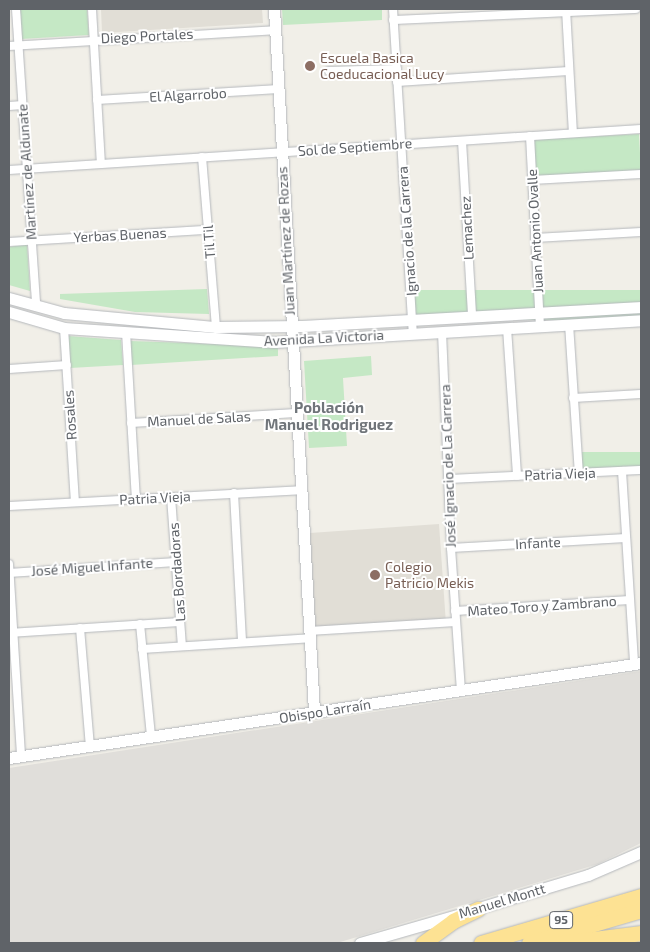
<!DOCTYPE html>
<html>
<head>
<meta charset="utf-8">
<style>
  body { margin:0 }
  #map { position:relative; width:650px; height:952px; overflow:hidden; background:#f1efe8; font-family:"Exo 2",sans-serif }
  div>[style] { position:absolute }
  .industrial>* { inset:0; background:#e0deda }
  .education>* { inset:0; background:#e1ded6; transform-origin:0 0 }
  .green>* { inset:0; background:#c5e8c5; transform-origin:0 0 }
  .roads { filter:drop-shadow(0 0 1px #b5b8bc) drop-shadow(0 0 1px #b5b8bc) }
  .street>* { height:8px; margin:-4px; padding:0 4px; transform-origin:4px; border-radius:4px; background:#fff }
  .secondary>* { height:11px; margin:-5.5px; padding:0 5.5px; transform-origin:5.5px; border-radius:5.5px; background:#fff }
  .highway>* { height:15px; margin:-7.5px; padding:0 7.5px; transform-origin:7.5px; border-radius:7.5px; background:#fde293 }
  .dots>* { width:14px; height:14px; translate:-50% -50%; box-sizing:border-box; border:2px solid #fff; border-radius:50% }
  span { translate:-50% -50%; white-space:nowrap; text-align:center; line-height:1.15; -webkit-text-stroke:4px #fff; paint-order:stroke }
  .shield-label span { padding:1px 4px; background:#fff; border:1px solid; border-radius:4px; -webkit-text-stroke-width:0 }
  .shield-label { font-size:12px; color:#5f6368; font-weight:700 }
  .street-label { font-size:14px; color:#5f6368 }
  .education-label { font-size:14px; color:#785e54 }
  .left { translate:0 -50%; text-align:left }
  .neighbourhood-label { font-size:15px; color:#70757a; font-weight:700 }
  .frame { position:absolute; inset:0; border:10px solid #5f6368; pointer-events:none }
</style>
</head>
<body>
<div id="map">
  <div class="industrial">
    <i style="clip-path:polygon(641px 671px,641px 843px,598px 864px,337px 943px,9px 943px,9px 768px)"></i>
  </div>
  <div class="education">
    <i style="clip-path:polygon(101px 9px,262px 9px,263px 23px,102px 33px)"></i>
    <i style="left:439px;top:524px;width:95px;height:133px;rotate:86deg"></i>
  </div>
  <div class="green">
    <i style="clip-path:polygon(20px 9px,87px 9px,89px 35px,21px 39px)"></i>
    <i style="clip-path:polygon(282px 9px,382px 9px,382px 20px,283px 25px)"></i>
    <i style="left:639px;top:134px;width:37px;height:111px;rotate:87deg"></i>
    <i style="clip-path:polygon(27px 244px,30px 291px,9px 285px,9px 247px)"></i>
    <i style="clip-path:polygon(207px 289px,209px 314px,135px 312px,60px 299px,60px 294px)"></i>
    <i style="left:641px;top:290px;width:30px;height:229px;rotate:90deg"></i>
    <i style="clip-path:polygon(68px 336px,121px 340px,123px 365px,70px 368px)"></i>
    <i style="clip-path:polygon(130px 341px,278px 346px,278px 356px,131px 365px)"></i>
    <i style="clip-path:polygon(371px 356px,372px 375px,343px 378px,347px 446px,309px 448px,304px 361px)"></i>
    <i style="left:641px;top:452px;width:18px;height:63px;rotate:90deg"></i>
  </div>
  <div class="roads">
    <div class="street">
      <i style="left:16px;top:9px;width:298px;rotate:86.1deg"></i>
      <i style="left:92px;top:9px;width:155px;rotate:86.7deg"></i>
      <i style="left:393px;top:9px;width:326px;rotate:86.5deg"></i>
      <i style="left:566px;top:9px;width:124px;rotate:86.8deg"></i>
      <i style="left:393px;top:20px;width:243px;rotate:-2.6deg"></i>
      <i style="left:9px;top:46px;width:266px;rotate:-3.4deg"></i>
      <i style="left:329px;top:71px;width:68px;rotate:-1.7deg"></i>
      <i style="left:397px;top:82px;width:172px;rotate:-3.7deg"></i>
      <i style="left:97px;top:100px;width:182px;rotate:-3.5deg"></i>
      <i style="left:9px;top:106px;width:14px;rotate:-4deg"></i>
      <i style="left:530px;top:136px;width:190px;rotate:87deg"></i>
      <i style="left:462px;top:141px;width:174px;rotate:86.7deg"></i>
      <i style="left:202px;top:157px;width:171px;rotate:85.3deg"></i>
      <i style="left:9px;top:170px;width:633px;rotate:-3.71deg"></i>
      <i style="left:532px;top:180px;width:109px;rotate:-3.2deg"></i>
      <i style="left:535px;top:238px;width:106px;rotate:-3.2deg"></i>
      <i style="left:9px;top:242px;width:199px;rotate:-3.5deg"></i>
      <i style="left:569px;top:324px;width:149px;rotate:86.2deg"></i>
      <i style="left:64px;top:328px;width:174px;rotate:86.4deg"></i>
      <i style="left:507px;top:328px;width:148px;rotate:86.1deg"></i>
      <i style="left:126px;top:332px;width:167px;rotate:86.6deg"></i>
      <i style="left:442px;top:332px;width:216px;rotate:87.6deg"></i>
      <i style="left:451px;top:548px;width:142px;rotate:86deg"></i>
      <i style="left:9px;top:369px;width:58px;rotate:-3.9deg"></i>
      <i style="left:573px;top:398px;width:68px;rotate:-3.4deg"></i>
      <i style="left:131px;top:423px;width:165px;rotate:-3.5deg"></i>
      <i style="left:622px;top:471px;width:193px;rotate:86.4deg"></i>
      <i style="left:448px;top:479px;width:193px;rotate:-2.7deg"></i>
      <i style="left:234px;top:493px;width:149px;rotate:86.9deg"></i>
      <i style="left:171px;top:497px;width:149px;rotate:85.8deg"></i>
      <i style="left:9px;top:506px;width:292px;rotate:-3.1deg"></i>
      <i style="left:451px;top:548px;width:175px;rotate:-3.3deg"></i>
      <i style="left:9px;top:564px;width:192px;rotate:86.4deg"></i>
      <i style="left:9px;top:573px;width:167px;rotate:-3.8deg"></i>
      <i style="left:455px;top:611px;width:175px;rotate:-3.6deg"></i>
      <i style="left:140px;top:624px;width:114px;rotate:84.4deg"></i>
      <i style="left:80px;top:628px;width:118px;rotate:85.2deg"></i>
      <i style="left:309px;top:631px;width:147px;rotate:-3.5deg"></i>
      <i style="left:9px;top:633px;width:171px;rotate:-3.7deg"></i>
      <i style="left:142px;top:649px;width:168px;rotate:-3.7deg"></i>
    </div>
    <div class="secondary">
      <i style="left:274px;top:9px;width:704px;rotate:86.74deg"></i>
      <i style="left:9px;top:298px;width:57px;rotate:15.3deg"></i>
      <i style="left:64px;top:313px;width:153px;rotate:5.3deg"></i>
      <i style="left:216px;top:327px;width:86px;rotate:-0.7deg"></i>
      <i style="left:302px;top:326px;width:340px;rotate:-3.2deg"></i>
      <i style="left:9px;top:312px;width:57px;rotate:16.2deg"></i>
      <i style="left:64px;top:328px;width:211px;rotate:3.8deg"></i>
      <i style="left:275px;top:342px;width:367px;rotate:-3.4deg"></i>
      <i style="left:9px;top:758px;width:639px;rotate:-8.55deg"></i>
      <i style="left:472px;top:910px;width:121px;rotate:-16.8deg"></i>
      <i style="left:588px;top:875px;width:58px;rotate:-23.5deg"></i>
      <i style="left:360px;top:943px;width:101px;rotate:-16.1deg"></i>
    </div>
    <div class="highway">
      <i style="left:423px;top:943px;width:37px;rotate:-36deg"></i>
      <i style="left:453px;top:921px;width:28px;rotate:-26deg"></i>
      <i style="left:481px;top:943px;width:167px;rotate:-16.4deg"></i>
      <i style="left:529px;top:943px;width:117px;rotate:-16.4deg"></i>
      <i style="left:562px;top:943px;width:80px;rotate:-7.2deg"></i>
    </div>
  </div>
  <div class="dots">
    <i style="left:310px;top:66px;background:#8d6e63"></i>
    <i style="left:375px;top:575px;background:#8d6e63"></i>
  </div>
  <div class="shield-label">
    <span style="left:561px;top:920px">95</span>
  </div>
  <div class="street-label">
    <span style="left:147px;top:36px;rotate:-3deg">Diego Portales</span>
    <span style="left:188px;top:95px;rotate:-3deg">El Algarrobo</span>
    <span style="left:355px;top:147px;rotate:-4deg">Sol de Septiembre</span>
    <span style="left:27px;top:172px;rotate:-94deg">Martínez de Aldunate</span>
    <span style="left:467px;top:228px;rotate:-93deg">Lemachez</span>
    <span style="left:407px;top:231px;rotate:-94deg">Ignacio de la Carrera</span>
    <span style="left:535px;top:231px;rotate:-93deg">Juan Antonio Ovalle</span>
    <span style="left:120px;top:235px;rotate:-3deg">Yerbas Buenas</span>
    <span style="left:286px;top:241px;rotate:-93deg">Juan Martínez de Rozas</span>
    <span style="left:209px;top:242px;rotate:-94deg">Til Til</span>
    <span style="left:324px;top:338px;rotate:-3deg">Avenida La Victoria</span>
    <span style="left:70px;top:415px;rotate:-94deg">Rosales</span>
    <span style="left:199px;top:419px;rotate:-3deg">Manuel de Salas</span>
    <span style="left:448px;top:466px;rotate:-92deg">José Ignacio de La Carrera</span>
    <span style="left:560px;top:474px;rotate:-2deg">Patria Vieja</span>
    <span style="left:155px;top:498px;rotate:-3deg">Patria Vieja</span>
    <span style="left:538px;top:543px;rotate:-3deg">Infante</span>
    <span style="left:92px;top:567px;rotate:-4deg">José Miguel Infante</span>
    <span style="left:177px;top:572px;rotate:-94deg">Las Bordadoras</span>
    <span style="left:542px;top:606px;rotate:-4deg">Mateo Toro y Zambrano</span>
    <span style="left:325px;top:711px;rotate:-9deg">Obispo Larraín</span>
    <span style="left:502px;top:901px;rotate:-17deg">Manuel Montt</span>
  </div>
  <div class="education-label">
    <span class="left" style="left:320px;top:66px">Escuela Basica<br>Coeducacional Lucy</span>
    <span class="left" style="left:385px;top:575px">Colegio<br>Patricio Mekis</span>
  </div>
  <div class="neighbourhood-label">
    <span style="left:329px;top:416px">Población<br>Manuel Rodriguez</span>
  </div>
  <div class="frame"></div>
</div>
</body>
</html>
